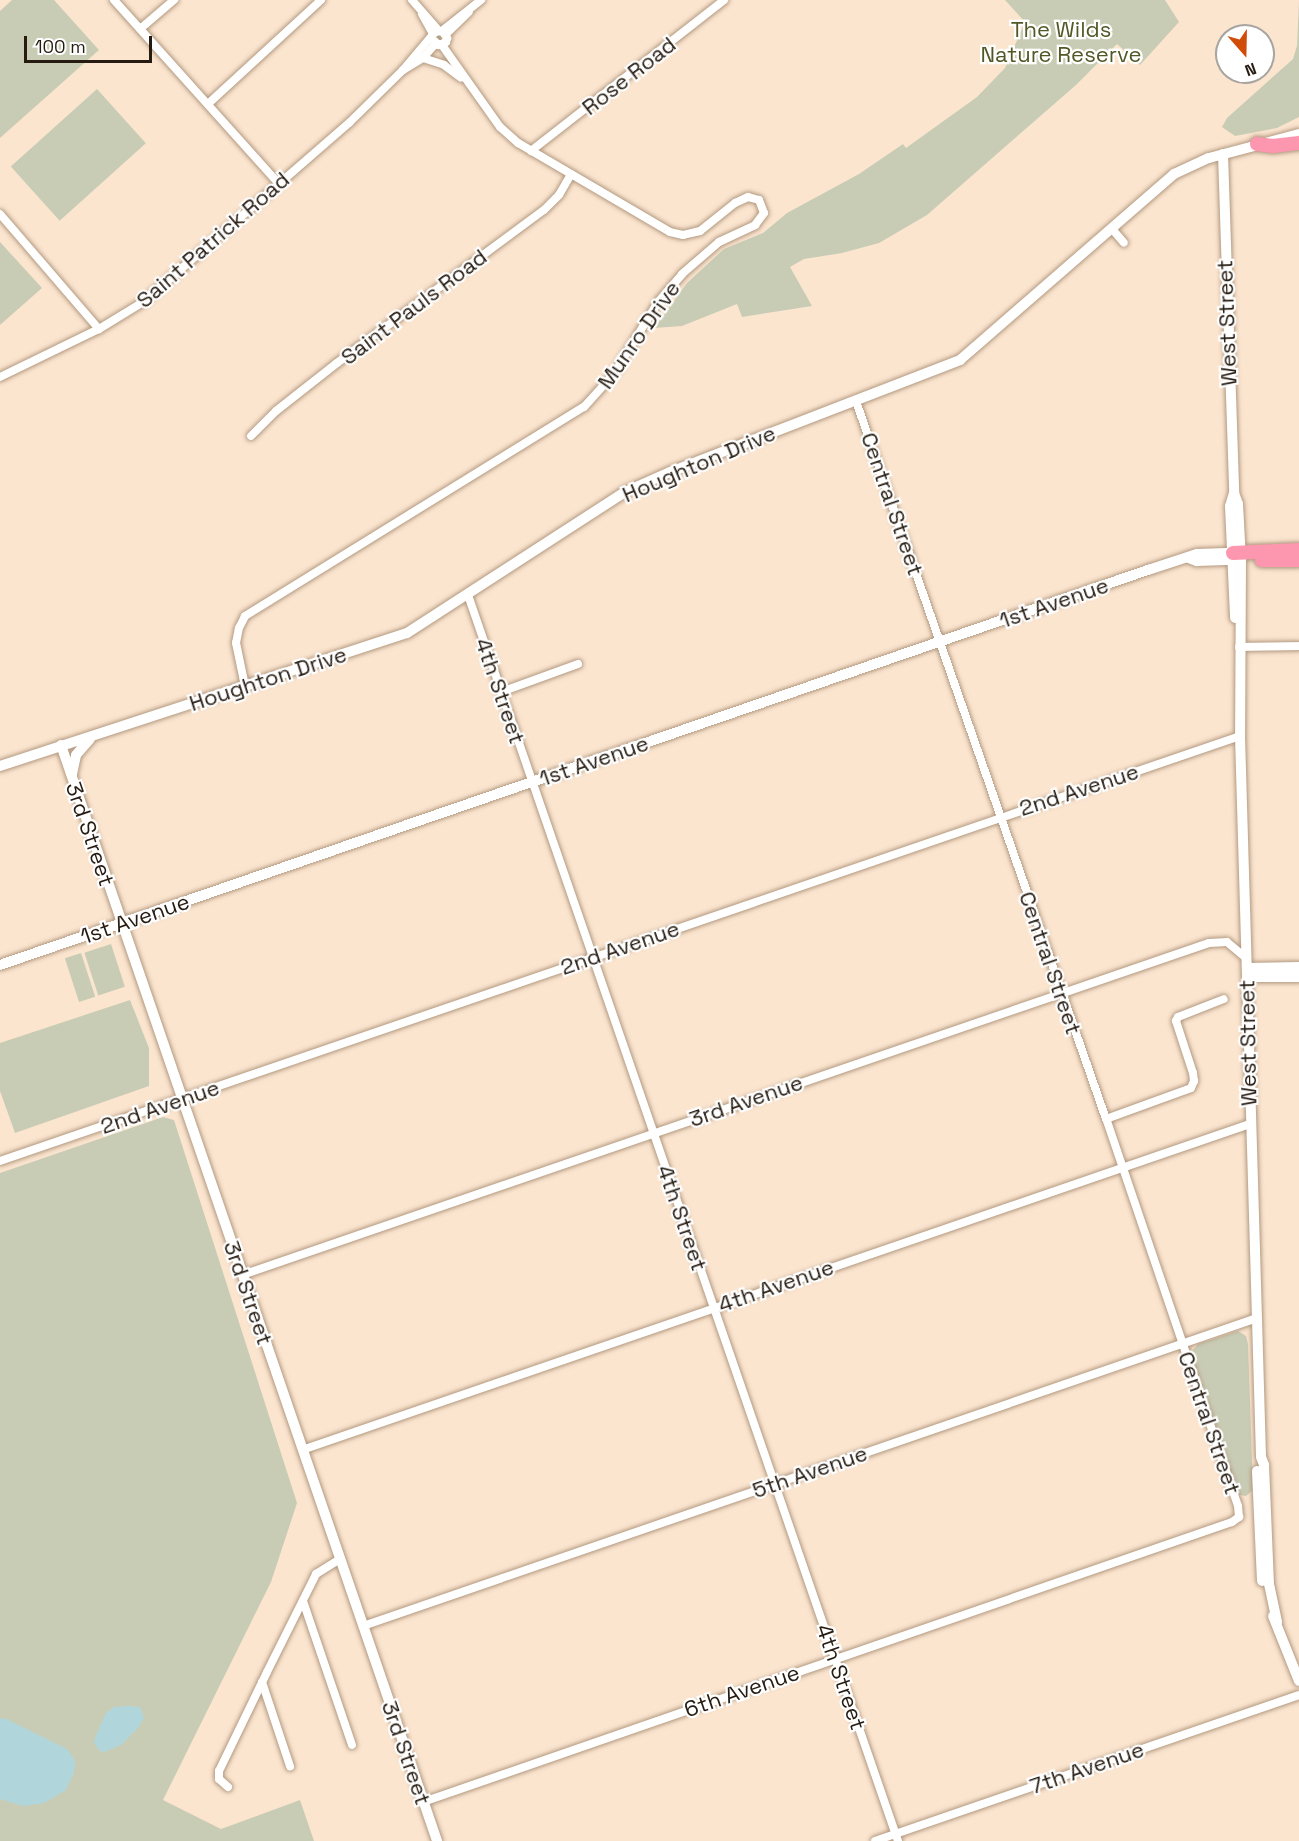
<!DOCTYPE html>
<html>
<head>
<meta charset="utf-8">
<style>
  body { margin:0 }
  #map { position:relative; width:1299px; height:1841px; overflow:hidden; background:#fbe5cf; font-family:"Space Grotesk",sans-serif }
  div>[style] { position:absolute }
  .green>* { inset:0; background:#c9ccb5; transform-origin:0 0 }
  .water>* { inset:0; background:#b0d6dc }
  .roads { filter:drop-shadow(0 0 2px #b39980) drop-shadow(0 0 2px #b39980) }
  .street>* { height:8px; margin:-4px; padding:0 4px; transform-origin:4px; border-radius:4px; background:#fff }
  .secondary>* { height:10px; margin:-5px; padding:0 5px; transform-origin:5px; border-radius:5px; background:#fff }
  .highway>* { height:14px; margin:-7px; padding:0 7px; transform-origin:7px; border-radius:7px; background:#fd97af }
  span { translate:-50% -50%; white-space:nowrap; text-align:center; line-height:1.15; -webkit-text-stroke:4.5px #fff; paint-order:stroke }
  .park-label { font-size:22px; color:#515725 }
  .street-label { font-size:22px; color:#251b11 }
  .north { position:absolute; left:1215px; top:24px; width:60px; height:60px; box-sizing:border-box; background:#fff; border:2px solid #a8a4a0; border-radius:50%; rotate:160deg; font-size:16px; font-weight:700; line-height:24px; text-align:center; color:#251b11 }
  .north::after { content:''; display:block; margin:auto; width:21px; height:27px; background:#d14c09; clip-path:polygon(50% 0,100% 100%,50% 72%,0 100%) }
  .scale { position:absolute; left:24px; top:36px; width:128px; height:27px; box-sizing:border-box; border:3px solid #251b11; border-top:0; padding-left:8px; font-size:18px; line-height:21px; white-space:nowrap; color:#251b11; -webkit-text-stroke:4px #fff; paint-order:stroke }
</style>
</head>
<body>
<div id="map">
  <div class="green">
    <i style="clip-path:polygon(12px 0,54px 0,99px 50px,0 138px,0 11px)"></i>
    <i style="clip-path:polygon(1005px 0,1165px 0,1179px 22px,1140px 65px,1117px 44px,1076px 85px,927px 215px,879px 243px,842px 253px,804px 259px,790px 267px,812px 306px,742px 317px,737px 304px,682px 326px,654px 328px,687px 283px,724px 249px,763px 233px,787px 213px,859px 174px,903px 144px,906px 148px,977px 97px,1005px 68px,1025px 22px)"></i>
    <i style="clip-path:polygon(1299px 0,1299px 117px,1277px 128px,1235px 136px,1222px 127px,1227px 118px,1293px 59px,1297px 46px)"></i>
    <i style="left:97px;top:89px;width:73px;height:116px;rotate:48deg"></i>
    <i style="clip-path:polygon(0 242px,42px 288px,0 325px)"></i>
    <i style="left:111px;top:944px;width:45px;height:28px;rotate:72deg"></i>
    <i style="left:81px;top:953px;width:46px;height:17px;rotate:72deg"></i>
    <i style="clip-path:polygon(130px 1000px,149px 1048px,149px 1086px,15px 1133px,0 1091px,0 1043px)"></i>
    <i style="clip-path:polygon(163px 1117px,174px 1120px,297px 1503px,271px 1582px,163px 1800px,221px 1829px,300px 1800px,314px 1841px,0 1841px,0 1173px)"></i>
    <i style="clip-path:polygon(1238px 1331px,1246px 1336px,1248px 1344px,1253px 1490px,1246px 1496px,1240px 1495px,1236px 1490px,1191px 1358px,1192px 1351px,1198px 1344px)"></i>
  </div>
  <div class="water">
    <i style="clip-path:polygon(130px 1706px,140px 1707px,144px 1718px,137px 1729px,121px 1745px,104px 1752px,100px 1751px,94px 1743px,95px 1738px,106px 1713px,114px 1707px)"></i>
    <i style="clip-path:polygon(4px 1718px,67px 1749px,75px 1761px,74px 1772px,66px 1790px,44px 1803px,23px 1806px,0 1799px,0 1719px)"></i>
  </div>
  <div class="roads">
    <div class="street">
      <i style="left:114px;top:0;width:247px;rotate:48.1deg"></i>
      <i style="left:412px;top:0;width:40px;rotate:49deg"></i>
      <i style="left:422px;top:14px;width:23px;rotate:61deg"></i>
      <i style="left:140px;top:29px;width:45px;rotate:-40.5deg"></i>
      <i style="left:442px;top:31px;width:50px;rotate:-38.5deg"></i>
      <i style="left:447px;top:33px;width:30px;rotate:-44deg"></i>
      <i style="left:423px;top:58px;width:22px;rotate:18deg"></i>
      <i style="left:444px;top:65px;width:21px;rotate:37deg"></i>
      <i style="left:403px;top:70px;width:23px;rotate:-31deg"></i>
      <i style="left:423px;top:58px;width:18px;rotate:-49deg"></i>
      <i style="left:209px;top:103px;width:152px;rotate:-42.6deg"></i>
      <i style="left:531px;top:151px;width:245px;rotate:-38deg"></i>
      <i style="left:0;top:214px;width:152px;rotate:49.3deg"></i>
      <i style="left:1112px;top:229px;width:18px;rotate:49deg"></i>
      <i style="left:0;top:377px;width:110px;rotate:-25.9deg"></i>
      <i style="left:99px;top:329px;width:52px;rotate:-31.5deg"></i>
      <i style="left:143px;top:302px;width:273px;rotate:-41deg"></i>
      <i style="left:349px;top:123px;width:76px;rotate:-44.5deg"></i>
      <i style="left:403px;top:70px;width:50px;rotate:-49.9deg"></i>
      <i style="left:435px;top:32px;width:7px;rotate:-8deg"></i>
      <i style="left:442px;top:31px;width:9px;rotate:54deg"></i>
      <i style="left:447px;top:38px;width:4px;rotate:104deg"></i>
      <i style="left:446px;top:42px;width:8px;rotate:157deg"></i>
      <i style="left:439px;top:45px;width:9px;rotate:-139deg"></i>
      <i style="left:251px;top:436px;width:35px;rotate:-45deg"></i>
      <i style="left:276px;top:411px;width:78px;rotate:-38.2deg"></i>
      <i style="left:337px;top:363px;width:257px;rotate:-36.5deg"></i>
      <i style="left:544px;top:210px;width:21px;rotate:-45deg"></i>
      <i style="left:559px;top:195px;width:24px;rotate:-60deg"></i>
      <i style="left:468px;top:595px;width:1318px;rotate:70.96deg"></i>
      <i style="left:1239px;top:647px;width:60px;rotate:-1deg"></i>
      <i style="left:245px;top:686px;width:44px;rotate:-101.8deg"></i>
      <i style="left:236px;top:643px;width:15px;rotate:-79deg"></i>
      <i style="left:239px;top:628px;width:13px;rotate:-63deg"></i>
      <i style="left:245px;top:616px;width:398px;rotate:-31.7deg"></i>
      <i style="left:584px;top:407px;width:43px;rotate:-47.8deg"></i>
      <i style="left:613px;top:375px;width:86px;rotate:-58.3deg"></i>
      <i style="left:658px;top:302px;width:37px;rotate:-49deg"></i>
      <i style="left:682px;top:274px;width:49px;rotate:-40.9deg"></i>
      <i style="left:719px;top:242px;width:40px;rotate:-25deg"></i>
      <i style="left:755px;top:225px;width:15px;rotate:-53deg"></i>
      <i style="left:764px;top:213px;width:14px;rotate:-111deg"></i>
      <i style="left:759px;top:200px;width:11px;rotate:-165deg"></i>
      <i style="left:748px;top:197px;width:14px;rotate:155deg"></i>
      <i style="left:735px;top:203px;width:45px;rotate:141.3deg"></i>
      <i style="left:700px;top:231px;width:17px;rotate:167deg"></i>
      <i style="left:683px;top:235px;width:13px;rotate:-167deg"></i>
      <i style="left:670px;top:232px;width:176px;rotate:-149.6deg"></i>
      <i style="left:518px;top:143px;width:24px;rotate:-138deg"></i>
      <i style="left:500px;top:127px;width:100px;rotate:-125.3deg"></i>
      <i style="left:501px;top:692px;width:82px;rotate:-20deg"></i>
      <i style="left:1106px;top:1119px;width:90px;rotate:-20deg"></i>
      <i style="left:1191px;top:1088px;width:8px;rotate:-67deg"></i>
      <i style="left:1194px;top:1081px;width:8px;rotate:-97deg"></i>
      <i style="left:1193px;top:1073px;width:55px;rotate:-108.1deg"></i>
      <i style="left:1176px;top:1021px;width:4px;rotate:-63deg"></i>
      <i style="left:1178px;top:1017px;width:49px;rotate:-21.4deg"></i>
      <i style="left:0;top:1161px;width:1311px;rotate:-18.92deg"></i>
      <i style="left:242px;top:1275px;width:1022px;rotate:-18.95deg"></i>
      <i style="left:1209px;top:943px;width:18px;rotate:-3deg"></i>
      <i style="left:1227px;top:942px;width:26px;rotate:40deg"></i>
      <i style="left:302px;top:1450px;width:1002px;rotate:-18.98deg"></i>
      <i style="left:303px;top:1601px;width:152px;rotate:71.2deg"></i>
      <i style="left:363px;top:1626px;width:946px;rotate:-19.01deg"></i>
      <i style="left:262px;top:1682px;width:89px;rotate:71.6deg"></i>
      <i style="left:228px;top:1787px;width:12px;rotate:-138deg"></i>
      <i style="left:219px;top:1779px;width:8px;rotate:-90deg"></i>
      <i style="left:219px;top:1771px;width:110px;rotate:-64.1deg"></i>
      <i style="left:267px;top:1672px;width:110px;rotate:-63.4deg"></i>
      <i style="left:316px;top:1574px;width:28px;rotate:-32deg"></i>
      <i style="left:423px;top:1802px;width:856px;rotate:-19.09deg"></i>
      <i style="left:1232px;top:1522px;width:9px;rotate:-36deg"></i>
      <i style="left:1239px;top:1517px;width:11px;rotate:-95deg"></i>
      <i style="left:1238px;top:1506px;width:409px;rotate:-108.8deg"></i>
      <i style="left:1106px;top:1119px;width:760px;rotate:-109.2deg"></i>
      <i style="left:875px;top:1841px;width:448px;rotate:-19deg"></i>
    </div>
    <div class="secondary">
      <i style="left:1223px;top:154px;width:339px;rotate:88.1deg"></i>
      <i style="left:1234px;top:493px;width:14px;rotate:107deg"></i>
      <i style="left:1230px;top:506px;width:112px;rotate:87.4deg"></i>
      <i style="left:1234px;top:493px;width:12px;rotate:70deg"></i>
      <i style="left:1238px;top:504px;width:56px;rotate:86.9deg"></i>
      <i style="left:1241px;top:560px;width:176px;rotate:90.3deg"></i>
      <i style="left:1240px;top:736px;width:721px;rotate:88.33deg"></i>
      <i style="left:1261px;top:1457px;width:9px;rotate:69deg"></i>
      <i style="left:1264px;top:1465px;width:119px;rotate:87.6deg"></i>
      <i style="left:1269px;top:1584px;width:39px;rotate:78deg"></i>
      <i style="left:1189px;top:558px;width:9px;rotate:21deg"></i>
      <i style="left:1197px;top:561px;width:36px;rotate:-2deg"></i>
      <i style="left:61px;top:745px;width:1159px;rotate:71.06deg"></i>
      <i style="left:0;top:766px;width:428px;rotate:-18.1deg"></i>
      <i style="left:407px;top:633px;width:260px;rotate:-32.9deg"></i>
      <i style="left:625px;top:492px;width:49px;rotate:-24deg"></i>
      <i style="left:670px;top:472px;width:311px;rotate:-21.1deg"></i>
      <i style="left:960px;top:360px;width:284px;rotate:-41deg"></i>
      <i style="left:1174px;top:174px;width:38px;rotate:-25deg"></i>
      <i style="left:1209px;top:158px;width:93px;rotate:-14.9deg"></i>
      <i style="left:72px;top:774px;width:19px;rotate:-78deg"></i>
      <i style="left:76px;top:755px;width:21px;rotate:-49deg"></i>
      <i style="left:0;top:965px;width:1214px;rotate:-18.99deg"></i>
      <i style="left:1148px;top:570px;width:52px;rotate:-18.1deg"></i>
      <i style="left:1197px;top:554px;width:36px;rotate:-2deg"></i>
      <i style="left:1247px;top:968px;width:52px;rotate:-1.1deg"></i>
      <i style="left:1247px;top:977px;width:52px"></i>
      <i style="left:1257px;top:1471px;width:110px;rotate:87.4deg"></i>
      <i style="left:1273px;top:1616px;width:70px;rotate:68.2deg"></i>
    </div>
    <div class="highway">
      <i style="left:1257px;top:144px;width:16px;rotate:7deg"></i>
      <i style="left:1273px;top:146px;width:26px;rotate:-7deg"></i>
      <i style="left:1233px;top:553px;width:66px;rotate:-2.6deg"></i>
      <i style="left:1262px;top:560px;width:37px"></i>
    </div>
  </div>
  <div class="park-label">
    <span style="left:1061px;top:42px">The Wilds<br>Nature Reserve</span>
  </div>
  <div class="street-label">
    <span style="left:629px;top:76px;rotate:-38deg">Rose Road</span>
    <span style="left:213px;top:240px;rotate:-41deg">Saint Patrick Road</span>
    <span style="left:414px;top:307px;rotate:-37deg">Saint Pauls Road</span>
    <span style="left:1227px;top:323px;rotate:-92deg">West Street</span>
    <span style="left:639px;top:335px;rotate:-55deg">Munro Drive</span>
    <span style="left:699px;top:464px;rotate:-23deg">Houghton Drive</span>
    <span style="left:892px;top:504px;rotate:71deg">Central Street</span>
    <span style="left:1054px;top:603px;rotate:-19deg">1st Avenue</span>
    <span style="left:268px;top:679px;rotate:-18deg">Houghton Drive</span>
    <span style="left:500px;top:691px;rotate:71deg">4th Street</span>
    <span style="left:594px;top:761px;rotate:-19deg">1st Avenue</span>
    <span style="left:1079px;top:790px;rotate:-18deg">2nd Avenue</span>
    <span style="left:90px;top:834px;rotate:71deg">3rd Street</span>
    <span style="left:135px;top:919px;rotate:-19deg">1st Avenue</span>
    <span style="left:620px;top:948px;rotate:-19deg">2nd Avenue</span>
    <span style="left:1050px;top:963px;rotate:71deg">Central Street</span>
    <span style="left:1248px;top:1043px;rotate:-91deg">West Street</span>
    <span style="left:746px;top:1101px;rotate:-19deg">3rd Avenue</span>
    <span style="left:160px;top:1107px;rotate:-19deg">2nd Avenue</span>
    <span style="left:682px;top:1218px;rotate:71deg">4th Street</span>
    <span style="left:776px;top:1286px;rotate:-19deg">4th Avenue</span>
    <span style="left:248px;top:1293px;rotate:71deg">3rd Street</span>
    <span style="left:1209px;top:1423px;rotate:71deg">Central Street</span>
    <span style="left:810px;top:1472px;rotate:-19deg">5th Avenue</span>
    <span style="left:841px;top:1677px;rotate:71deg">4th Street</span>
    <span style="left:742px;top:1691px;rotate:-19deg">6th Avenue</span>
    <span style="left:406px;top:1753px;rotate:71deg">3rd Street</span>
    <span style="left:1087px;top:1768px;rotate:-19deg">7th Avenue</span>
  </div>
  <div class="north">N</div>
  <div class="scale">100 m</div>
</div>
</body>
</html>
